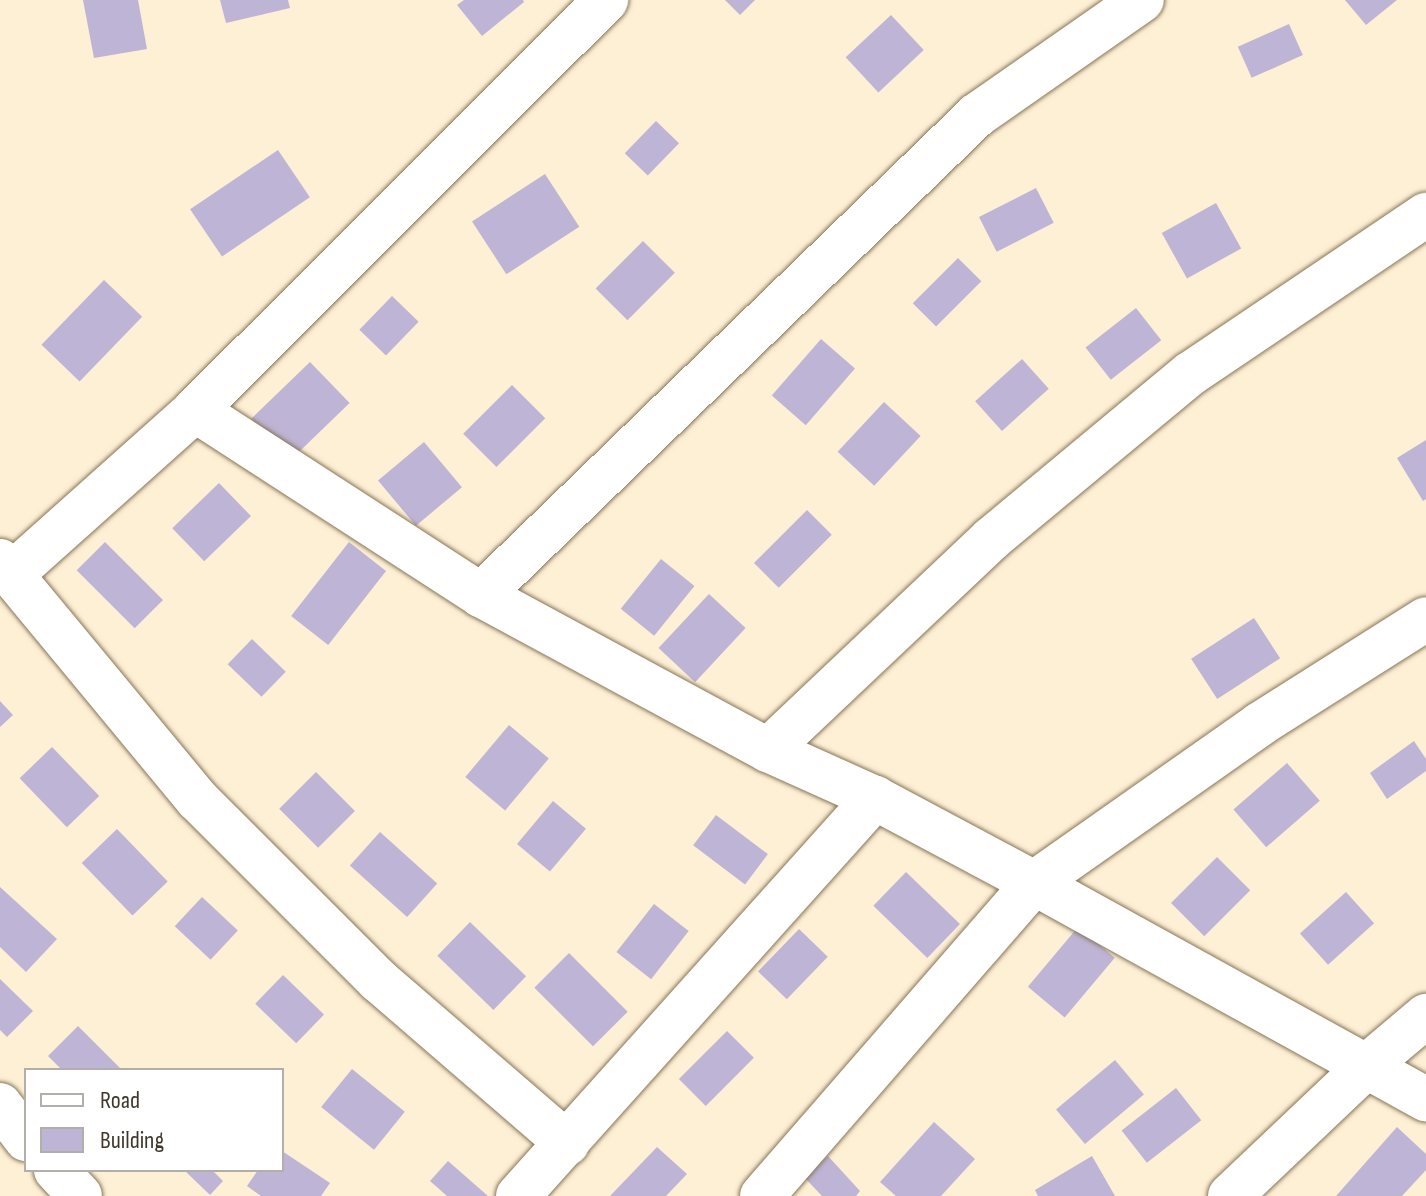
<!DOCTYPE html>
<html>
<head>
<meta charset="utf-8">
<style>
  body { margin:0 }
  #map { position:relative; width:1426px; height:1196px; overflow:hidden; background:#fef0d5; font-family:"Sofia Sans Condensed",sans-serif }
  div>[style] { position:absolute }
  .building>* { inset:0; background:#beb4d6; transform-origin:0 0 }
  .roads { filter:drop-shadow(0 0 2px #867658) drop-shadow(0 0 2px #867658) }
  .minor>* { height:44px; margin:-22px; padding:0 22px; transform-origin:22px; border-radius:22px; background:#fff }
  span { translate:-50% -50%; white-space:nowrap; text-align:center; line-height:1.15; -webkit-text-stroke:6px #fff; paint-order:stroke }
  .legend { position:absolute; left:24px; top:1068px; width:260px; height:104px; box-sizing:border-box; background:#fff; border:2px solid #b2afaa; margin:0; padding:10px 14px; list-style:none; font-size:24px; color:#3e372a }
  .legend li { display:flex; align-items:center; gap:16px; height:40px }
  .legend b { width:40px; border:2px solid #b2afaa }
</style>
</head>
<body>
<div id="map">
  <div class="building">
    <i style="clip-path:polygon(83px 0,138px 0,147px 49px,94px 58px)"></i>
    <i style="clip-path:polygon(220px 0,288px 0,290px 8px,226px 23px)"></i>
    <i style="clip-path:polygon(464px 0,523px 0,524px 2px,482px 36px,457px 5px)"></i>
    <i style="clip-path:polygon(725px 0,755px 0,740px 15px)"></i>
    <i style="clip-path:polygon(1345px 0,1397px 0,1366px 25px)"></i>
    <i style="left:891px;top:15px;width:48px;height:62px;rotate:47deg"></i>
    <i style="left:1289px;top:24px;width:34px;height:56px;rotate:66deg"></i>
    <i style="left:656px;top:121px;width:32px;height:45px;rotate:44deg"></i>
    <i style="left:278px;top:150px;width:57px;height:106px;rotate:56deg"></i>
    <i style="left:545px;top:174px;width:63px;height:87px;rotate:57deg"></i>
    <i style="left:1036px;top:188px;width:39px;height:64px;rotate:63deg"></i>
    <i style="left:1216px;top:203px;width:52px;height:62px;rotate:61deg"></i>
    <i style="left:643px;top:241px;width:45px;height:67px;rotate:45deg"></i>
    <i style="left:958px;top:258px;width:33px;height:64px;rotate:45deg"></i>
    <i style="left:104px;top:280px;width:53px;height:90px;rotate:44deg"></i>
    <i style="left:392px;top:296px;width:37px;height:47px;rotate:44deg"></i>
    <i style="left:1136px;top:308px;width:41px;height:64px;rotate:52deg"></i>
    <i style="left:821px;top:339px;width:45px;height:75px;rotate:41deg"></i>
    <i style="left:1022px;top:359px;width:40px;height:63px;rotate:48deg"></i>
    <i style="left:310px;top:362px;width:57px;height:82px;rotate:46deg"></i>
    <i style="left:512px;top:385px;width:47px;height:69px;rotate:45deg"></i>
    <i style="left:884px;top:402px;width:50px;height:68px;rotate:43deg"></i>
    <i style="clip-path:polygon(1426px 440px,1426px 499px,1423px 501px,1397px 458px)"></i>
    <i style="left:424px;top:442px;width:59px;height:60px;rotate:50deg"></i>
    <i style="left:219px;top:483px;width:46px;height:65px;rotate:46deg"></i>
    <i style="left:807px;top:510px;width:35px;height:75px;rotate:45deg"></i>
    <i style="left:105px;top:542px;width:82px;height:40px;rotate:45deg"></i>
    <i style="left:349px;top:542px;width:47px;height:94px;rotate:38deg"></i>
    <i style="left:661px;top:559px;width:43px;height:64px;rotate:39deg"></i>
    <i style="left:709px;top:594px;width:50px;height:74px;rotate:43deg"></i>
    <i style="left:1254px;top:618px;width:48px;height:75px;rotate:57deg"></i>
    <i style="left:252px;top:639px;width:47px;height:35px;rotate:44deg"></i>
    <i style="clip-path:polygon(0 701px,13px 715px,0 727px)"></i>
    <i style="left:509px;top:725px;width:52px;height:68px;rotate:40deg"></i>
    <i style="clip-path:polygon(1414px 741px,1426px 759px,1426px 771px,1387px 799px,1370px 773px)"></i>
    <i style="left:52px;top:747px;width:68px;height:45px;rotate:46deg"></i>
    <i style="left:1287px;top:763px;width:50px;height:71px;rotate:49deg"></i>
    <i style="left:316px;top:772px;width:55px;height:52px;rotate:45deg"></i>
    <i style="left:553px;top:801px;width:43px;height:56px;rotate:40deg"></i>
    <i style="left:716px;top:815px;width:65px;height:38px;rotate:37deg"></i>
    <i style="left:117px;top:829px;width:73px;height:49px;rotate:46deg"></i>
    <i style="left:380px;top:832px;width:77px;height:45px;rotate:42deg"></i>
    <i style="left:1217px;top:857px;width:47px;height:65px;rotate:45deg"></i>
    <i style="left:906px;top:872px;width:75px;height:47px;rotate:44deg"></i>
    <i style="clip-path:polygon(0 887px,57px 939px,26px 972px,0 947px)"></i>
    <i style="left:1346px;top:892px;width:42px;height:62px;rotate:48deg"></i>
    <i style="left:202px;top:897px;width:49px;height:40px;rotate:43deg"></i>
    <i style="left:654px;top:904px;width:44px;height:61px;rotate:38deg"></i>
    <i style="left:470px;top:922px;width:78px;height:47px;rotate:44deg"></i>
    <i style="left:1078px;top:927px;width:48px;height:78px;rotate:40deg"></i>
    <i style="left:799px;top:929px;width:40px;height:59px;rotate:44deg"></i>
    <i style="left:569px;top:953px;width:83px;height:49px;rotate:45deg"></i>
    <i style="left:283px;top:975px;width:57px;height:40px;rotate:44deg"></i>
    <i style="clip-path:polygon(0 979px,33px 1011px,7px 1037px,0 1030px)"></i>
    <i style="clip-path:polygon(78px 1026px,122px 1070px,62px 1070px,48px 1056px)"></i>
    <i style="left:727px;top:1031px;width:38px;height:68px;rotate:45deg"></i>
    <i style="left:1115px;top:1060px;width:45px;height:77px;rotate:50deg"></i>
    <i style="left:352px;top:1069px;width:68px;height:49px;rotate:39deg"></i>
    <i style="left:1176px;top:1088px;width:41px;height:69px;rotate:52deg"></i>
    <i style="clip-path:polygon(934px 1122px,975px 1159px,941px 1196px,896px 1196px,880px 1182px)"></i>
    <i style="clip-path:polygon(1397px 1127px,1426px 1154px,1426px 1170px,1402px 1196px,1336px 1196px)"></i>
    <i style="clip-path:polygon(657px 1147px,687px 1174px,666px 1196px,610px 1196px)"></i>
    <i style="clip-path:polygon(282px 1151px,330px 1183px,321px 1196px,261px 1196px,247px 1186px,258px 1170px,282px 1170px)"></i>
    <i style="clip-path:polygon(828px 1156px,860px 1191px,856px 1196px,822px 1196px,803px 1176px)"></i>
    <i style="clip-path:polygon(1092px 1156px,1115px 1196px,1038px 1196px,1035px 1190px)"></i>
    <i style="clip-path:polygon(448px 1161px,488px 1196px,447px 1196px,430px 1181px)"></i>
    <i style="clip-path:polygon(184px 1170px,212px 1170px,223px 1181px,210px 1195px)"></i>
  </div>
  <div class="roads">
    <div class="minor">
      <i style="left:195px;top:410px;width:341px;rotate:32.9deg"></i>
      <i style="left:481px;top:595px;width:326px;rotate:28.4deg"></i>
      <i style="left:768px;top:750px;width:117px;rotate:24.2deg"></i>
      <i style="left:875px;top:798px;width:180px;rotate:28.1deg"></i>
      <i style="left:1034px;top:883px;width:448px;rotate:28.9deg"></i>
      <i style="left:0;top:561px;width:310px;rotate:50.4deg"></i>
      <i style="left:198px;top:800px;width:255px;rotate:45deg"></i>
      <i style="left:378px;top:980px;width:250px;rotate:40.8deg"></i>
      <i style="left:13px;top:573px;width:244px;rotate:-41.8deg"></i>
      <i style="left:195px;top:410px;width:581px;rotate:-44.93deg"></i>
      <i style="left:481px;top:595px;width:690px;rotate:-44.06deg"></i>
      <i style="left:977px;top:115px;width:201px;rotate:-34.9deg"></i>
      <i style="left:768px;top:750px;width:307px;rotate:-43.4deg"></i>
      <i style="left:991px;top:539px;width:259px;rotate:-39.7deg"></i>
      <i style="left:1190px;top:374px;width:285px;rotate:-34deg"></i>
      <i style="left:0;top:1105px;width:43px;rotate:52.6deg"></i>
      <i style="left:56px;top:1170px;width:35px;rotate:47deg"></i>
      <i style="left:518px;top:1196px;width:535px;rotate:-48.11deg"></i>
      <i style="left:762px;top:1196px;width:415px;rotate:-49deg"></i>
      <i style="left:1034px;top:883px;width:276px;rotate:-35.1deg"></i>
      <i style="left:1260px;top:724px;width:196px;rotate:-32.3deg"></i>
      <i style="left:1230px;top:1196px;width:192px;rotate:-43.5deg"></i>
      <i style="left:1369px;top:1064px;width:75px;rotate:-40.1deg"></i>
    </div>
  </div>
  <ul class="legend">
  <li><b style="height:10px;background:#fff"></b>Road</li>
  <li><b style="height:22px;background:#beb4d6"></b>Building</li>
  </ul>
</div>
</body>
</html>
